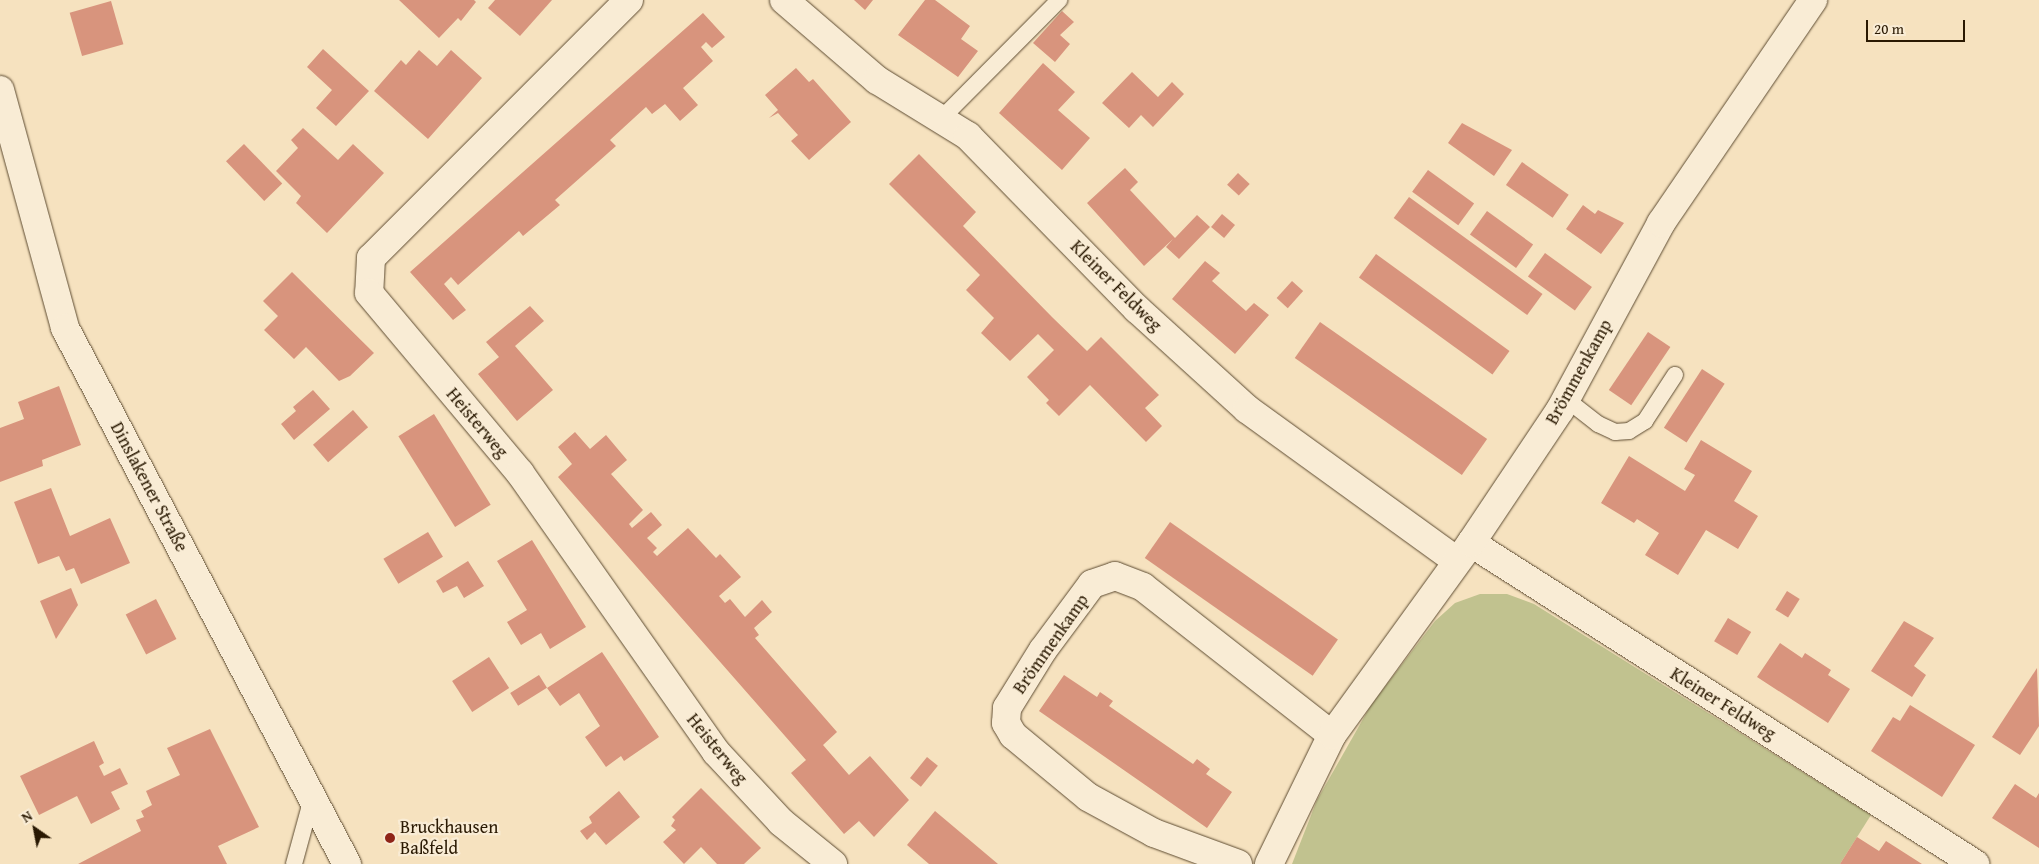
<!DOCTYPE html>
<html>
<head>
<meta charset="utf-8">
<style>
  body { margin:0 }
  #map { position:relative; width:2039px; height:864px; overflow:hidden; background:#f6e2bf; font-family:"Gentium Book Plus",serif }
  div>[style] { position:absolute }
  .green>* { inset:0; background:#c1c28f }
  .building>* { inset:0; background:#d8947d; transform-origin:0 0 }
  .roads { filter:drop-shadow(0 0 1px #5d4b31) drop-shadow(0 0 1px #5d4b31) }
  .service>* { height:16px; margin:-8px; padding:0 8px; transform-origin:8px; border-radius:8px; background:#f9ecd5 }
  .minor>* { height:28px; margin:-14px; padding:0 14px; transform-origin:14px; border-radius:14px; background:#f9ecd5 }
  .secondary>* { height:28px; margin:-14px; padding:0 14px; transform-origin:14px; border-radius:14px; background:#f9ecd5 }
  .dots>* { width:14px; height:14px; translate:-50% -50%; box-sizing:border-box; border:2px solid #f9ecd5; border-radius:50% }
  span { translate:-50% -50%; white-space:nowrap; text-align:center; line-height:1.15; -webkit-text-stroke:4.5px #f9ecd5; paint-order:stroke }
  .street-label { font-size:18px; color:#2a1902 }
  .poi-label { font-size:18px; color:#2a1902 }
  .left { translate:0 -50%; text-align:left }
  .north { position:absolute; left:10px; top:804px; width:50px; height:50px; -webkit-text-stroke:4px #f9ecd5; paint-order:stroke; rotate:327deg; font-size:14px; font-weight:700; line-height:20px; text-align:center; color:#2a1902 }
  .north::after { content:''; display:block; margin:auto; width:18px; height:22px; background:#2a1902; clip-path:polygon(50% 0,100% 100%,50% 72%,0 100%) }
  .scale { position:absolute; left:1866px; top:20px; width:99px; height:22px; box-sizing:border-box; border:2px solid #2a1902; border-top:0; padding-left:6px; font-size:15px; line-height:18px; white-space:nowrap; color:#2a1902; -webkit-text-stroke:4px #f9ecd5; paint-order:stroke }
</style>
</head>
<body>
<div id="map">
  <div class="green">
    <i style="clip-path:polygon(1480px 594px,1507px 594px,1534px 604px,1871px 815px,1840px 864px,1292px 864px,1317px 800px,1371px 705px,1435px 621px,1455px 603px)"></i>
  </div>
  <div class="building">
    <i style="clip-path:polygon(399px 0,474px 0,476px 2px,461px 21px,458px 18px,439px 38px)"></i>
    <i style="clip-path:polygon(495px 0,552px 0,520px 36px,488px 8px)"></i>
    <i style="clip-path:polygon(854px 0,873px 0,865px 10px)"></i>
    <i style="clip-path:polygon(925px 0,935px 0,970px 26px,961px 39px,978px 51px,958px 77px,898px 35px)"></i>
    <i style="left:111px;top:1px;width:45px;height:43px;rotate:74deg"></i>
    <i style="clip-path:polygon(1062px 11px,1074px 22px,1060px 35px,1070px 44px,1055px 62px,1033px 43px)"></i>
    <i style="clip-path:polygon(703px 13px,725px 37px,712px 48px,706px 42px,701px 47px,713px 61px,683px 88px,698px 105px,680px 121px,665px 104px,652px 114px,646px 107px,610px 140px,616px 146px,555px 200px,560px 205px,523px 236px,519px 231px,458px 285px,451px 277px,444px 284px,466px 310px,453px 320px,410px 272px)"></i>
    <i style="clip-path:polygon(323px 49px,369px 91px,336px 126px,316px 108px,332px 90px,307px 67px)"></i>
    <i style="clip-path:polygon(419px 50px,437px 66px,451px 50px,482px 78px,428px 139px,374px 91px,401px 60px,406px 65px)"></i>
    <i style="clip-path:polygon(1043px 63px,1075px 92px,1058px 110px,1090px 138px,1062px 170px,999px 113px)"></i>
    <i style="clip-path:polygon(796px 68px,809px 82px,813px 79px,851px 122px,809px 160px,791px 141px,798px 135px,778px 113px,769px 118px,778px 110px,765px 95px)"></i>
    <i style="clip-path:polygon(1132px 72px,1158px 97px,1172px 82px,1184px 94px,1153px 127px,1141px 115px,1129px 128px,1102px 103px)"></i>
    <i style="clip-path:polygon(1462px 123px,1512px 150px,1494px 176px,1448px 143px)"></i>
    <i style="clip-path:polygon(303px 128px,338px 160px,353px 144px,384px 173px,327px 233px,296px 203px,301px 196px,276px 171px,298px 148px,291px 140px)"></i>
    <i style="left:244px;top:144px;width:55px;height:25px;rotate:46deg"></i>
    <i style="clip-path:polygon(919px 154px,976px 212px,963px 226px,1052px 317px,1087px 351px,1101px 337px,1159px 395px,1145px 408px,1162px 426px,1146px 442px,1090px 385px,1059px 416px,1046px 403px,1049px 400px,1027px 377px,1054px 350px,1038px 334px,1010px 361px,981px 333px,994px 318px,966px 290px,980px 275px,889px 184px)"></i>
    <i style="left:1522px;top:162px;width:57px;height:28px;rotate:35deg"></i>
    <i style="clip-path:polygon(1125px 168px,1138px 182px,1130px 190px,1175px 238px,1197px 215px,1210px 227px,1179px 259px,1166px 247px,1173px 239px,1144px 266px,1087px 203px)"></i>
    <i style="left:1428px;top:170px;width:57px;height:27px;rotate:36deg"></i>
    <i style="left:1238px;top:173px;width:16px;height:16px;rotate:43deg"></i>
    <i style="left:1409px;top:197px;width:165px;height:26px;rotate:36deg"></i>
    <i style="clip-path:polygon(1583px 205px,1595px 214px,1598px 210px,1624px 223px,1601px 254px,1566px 229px)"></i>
    <i style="left:1487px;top:211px;width:57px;height:29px;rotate:36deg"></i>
    <i style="left:1222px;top:214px;width:17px;height:17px;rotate:40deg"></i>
    <i style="left:1545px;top:253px;width:58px;height:29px;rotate:36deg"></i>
    <i style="left:1376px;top:254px;width:165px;height:29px;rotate:36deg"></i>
    <i style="clip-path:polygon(1205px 261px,1220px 273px,1212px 281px,1246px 311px,1254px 303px,1269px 315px,1235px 354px,1172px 299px)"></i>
    <i style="clip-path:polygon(292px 272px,374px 353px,350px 376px,339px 381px,306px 347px,294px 359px,264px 330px,278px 316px,263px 301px)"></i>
    <i style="left:1292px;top:281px;width:15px;height:23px;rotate:42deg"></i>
    <i style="clip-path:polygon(530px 306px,544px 321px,515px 346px,553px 390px,517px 421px,478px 374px,499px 357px,486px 342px)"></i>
    <i style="left:1320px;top:322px;width:204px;height:44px;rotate:35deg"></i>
    <i style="left:1648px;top:332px;width:27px;height:70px;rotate:34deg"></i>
    <i style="left:1702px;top:369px;width:27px;height:70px;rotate:33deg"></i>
    <i style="clip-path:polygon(59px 386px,81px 445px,42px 460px,43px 466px,0 482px,0 428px,24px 419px,18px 402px)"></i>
    <i style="clip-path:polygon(313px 390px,330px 409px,294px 440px,281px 424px,296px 411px,293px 407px)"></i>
    <i style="left:353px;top:410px;width:23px;height:53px;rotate:49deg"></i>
    <i style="left:434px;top:414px;width:107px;height:42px;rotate:58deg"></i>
    <i style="clip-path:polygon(575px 432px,590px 449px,606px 435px,627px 460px,611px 474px,643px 510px,629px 524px,632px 528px,651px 512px,662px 525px,647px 538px,657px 548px,653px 552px,657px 556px,688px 528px,716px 558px,720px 554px,741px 577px,719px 596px,725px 603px,730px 599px,745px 617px,762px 600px,772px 612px,754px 628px,759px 635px,755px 638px,837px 732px,823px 745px,849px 775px,870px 756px,909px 800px,874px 837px,859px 821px,844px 834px,791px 773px,806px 760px,558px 477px,572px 464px,558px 447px)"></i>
    <i style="clip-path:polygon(1701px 440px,1752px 471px,1734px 501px,1758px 516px,1738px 549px,1706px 530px,1678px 575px,1645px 555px,1659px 533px,1637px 519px,1634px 523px,1601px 503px,1629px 456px,1685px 491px,1695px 475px,1684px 469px)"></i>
    <i style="clip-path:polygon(51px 488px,70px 536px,110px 518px,130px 563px,81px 584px,74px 568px,66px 571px,59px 556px,38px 564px,14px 502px)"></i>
    <i style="left:1170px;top:522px;width:205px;height:44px;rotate:35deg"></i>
    <i style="left:428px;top:532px;width:29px;height:52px;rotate:59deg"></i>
    <i style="clip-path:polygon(532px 540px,586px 627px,550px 649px,541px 633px,521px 645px,507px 622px,527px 610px,497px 561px)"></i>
    <i style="clip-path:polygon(468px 561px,484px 586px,464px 598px,457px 586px,443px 593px,436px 581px)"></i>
    <i style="clip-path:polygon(71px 588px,78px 605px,56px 639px,40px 601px)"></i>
    <i style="left:1787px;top:591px;width:15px;height:22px;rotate:32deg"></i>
    <i style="left:156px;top:599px;width:45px;height:34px;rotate:63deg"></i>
    <i style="left:1728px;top:618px;width:27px;height:27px;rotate:31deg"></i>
    <i style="clip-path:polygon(1904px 621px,1934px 638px,1914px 666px,1926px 675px,1912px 697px,1871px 671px)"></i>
    <i style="clip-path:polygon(1780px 643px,1802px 658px,1805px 653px,1831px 670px,1828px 675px,1850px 689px,1828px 723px,1757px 677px)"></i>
    <i style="clip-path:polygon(602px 652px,659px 737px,624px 761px,621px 756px,606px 767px,585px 737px,600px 726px,579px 693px,560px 706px,547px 688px)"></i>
    <i style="left:489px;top:657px;width:37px;height:44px;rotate:57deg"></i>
    <i style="clip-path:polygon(2037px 668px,2039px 726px,2020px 755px,1992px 737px)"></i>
    <i style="left:539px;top:675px;width:15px;height:34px;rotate:58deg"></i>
    <i style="clip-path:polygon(1064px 675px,1097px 697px,1100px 692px,1113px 701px,1109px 706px,1193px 764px,1197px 759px,1210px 769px,1206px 774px,1232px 792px,1207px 828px,1039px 711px)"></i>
    <i style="clip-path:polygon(1910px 705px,1975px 745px,1942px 797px,1871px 751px,1893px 717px,1900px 721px)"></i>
    <i style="clip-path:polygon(210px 729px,259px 827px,218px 846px,227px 864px,78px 864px,141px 831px,136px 820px,144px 817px,141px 811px,152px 805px,146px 791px,180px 775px,167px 748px)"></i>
    <i style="clip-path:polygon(94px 741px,104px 763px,99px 766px,104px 776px,120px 768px,128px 784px,111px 792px,120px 809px,91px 824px,77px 796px,39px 815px,20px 776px)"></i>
    <i style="left:927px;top:757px;width:14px;height:27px;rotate:39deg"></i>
    <i style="clip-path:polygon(2015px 784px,2036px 798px,2039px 793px,2039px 848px,1992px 818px)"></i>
    <i style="clip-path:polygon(701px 788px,761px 848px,744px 864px,717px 864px,701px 847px,684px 864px,663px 842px,676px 830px,671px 826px,675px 820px,672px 817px)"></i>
    <i style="clip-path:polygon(619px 791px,640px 817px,606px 845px,595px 832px,587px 840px,580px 831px,592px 823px,589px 817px)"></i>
    <i style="clip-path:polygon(935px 811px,998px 864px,929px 864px,907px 845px)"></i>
    <i style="clip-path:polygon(1857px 837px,1879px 851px,1886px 841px,1922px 864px,1840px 864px)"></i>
  </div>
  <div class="roads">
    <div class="service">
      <i style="left:941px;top:119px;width:168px;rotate:-45.2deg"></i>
      <i style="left:1566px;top:399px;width:41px;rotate:38deg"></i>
      <i style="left:1598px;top:424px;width:19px;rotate:25deg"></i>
      <i style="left:1615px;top:432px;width:14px;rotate:-4deg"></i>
      <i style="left:1629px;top:431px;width:19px;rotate:-32deg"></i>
      <i style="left:1645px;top:421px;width:55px;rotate:-56.9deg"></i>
      <i style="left:294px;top:864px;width:68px;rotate:-74.7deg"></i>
    </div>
    <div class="minor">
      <i style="left:629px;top:0;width:365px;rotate:135deg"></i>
      <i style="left:371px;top:258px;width:35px;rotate:93deg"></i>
      <i style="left:369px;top:293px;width:235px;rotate:50deg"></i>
      <i style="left:520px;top:473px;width:341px;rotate:54.9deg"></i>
      <i style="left:716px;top:752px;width:96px;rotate:47.1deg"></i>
      <i style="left:781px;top:822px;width:67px;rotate:38.9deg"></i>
      <i style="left:784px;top:0;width:123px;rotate:40.7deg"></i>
      <i style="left:877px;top:80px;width:107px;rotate:31.6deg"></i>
      <i style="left:968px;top:136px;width:242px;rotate:45.7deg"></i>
      <i style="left:1137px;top:309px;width:149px;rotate:42.3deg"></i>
      <i style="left:1247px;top:409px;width:259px;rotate:35.9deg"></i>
      <i style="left:1471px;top:543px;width:598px;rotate:32.49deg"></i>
      <i style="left:1238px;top:864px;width:90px;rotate:-159.7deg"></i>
      <i style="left:1154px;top:833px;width:75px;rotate:-151.4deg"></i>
      <i style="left:1088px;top:797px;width:97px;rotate:-140.4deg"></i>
      <i style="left:1013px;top:735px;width:14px;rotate:-120deg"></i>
      <i style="left:1006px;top:723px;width:15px;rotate:-86deg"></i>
      <i style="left:1007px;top:708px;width:68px;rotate:-58.2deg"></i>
      <i style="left:1043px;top:650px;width:82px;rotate:-53.4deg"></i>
      <i style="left:1092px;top:584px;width:24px;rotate:-19deg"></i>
      <i style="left:1115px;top:576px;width:30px;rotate:21deg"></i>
      <i style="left:1143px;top:587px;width:240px;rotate:38.1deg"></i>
      <i style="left:1269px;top:864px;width:144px;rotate:-64deg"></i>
      <i style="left:1332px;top:735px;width:237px;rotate:-54.1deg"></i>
      <i style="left:1471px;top:543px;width:160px;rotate:-56.2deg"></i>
      <i style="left:1560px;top:410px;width:213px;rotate:-61.6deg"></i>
      <i style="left:1661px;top:223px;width:270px;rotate:-55.7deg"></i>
    </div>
    <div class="secondary">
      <i style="left:0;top:90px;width:247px;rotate:74.7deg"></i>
      <i style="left:65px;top:328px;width:606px;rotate:62.25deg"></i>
    </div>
  </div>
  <div class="dots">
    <i style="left:390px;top:838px;background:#8f2418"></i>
  </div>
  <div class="street-label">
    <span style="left:1116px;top:286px;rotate:45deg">Kleiner Feldweg</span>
    <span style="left:1579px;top:372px;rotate:-61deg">Brömmenkamp</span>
    <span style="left:477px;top:423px;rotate:50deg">Heisterweg</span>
    <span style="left:149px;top:487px;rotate:62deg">Dinslakener Straße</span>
    <span style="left:1051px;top:644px;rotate:-55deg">Brömmenkamp</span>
    <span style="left:1723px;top:704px;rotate:32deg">Kleiner Feldweg</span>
    <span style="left:717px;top:749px;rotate:51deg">Heisterweg</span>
  </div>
  <div class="poi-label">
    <span class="left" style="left:400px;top:838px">Bruckhausen<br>Baßfeld</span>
  </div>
  <div class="north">N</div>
  <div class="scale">20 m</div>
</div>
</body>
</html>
